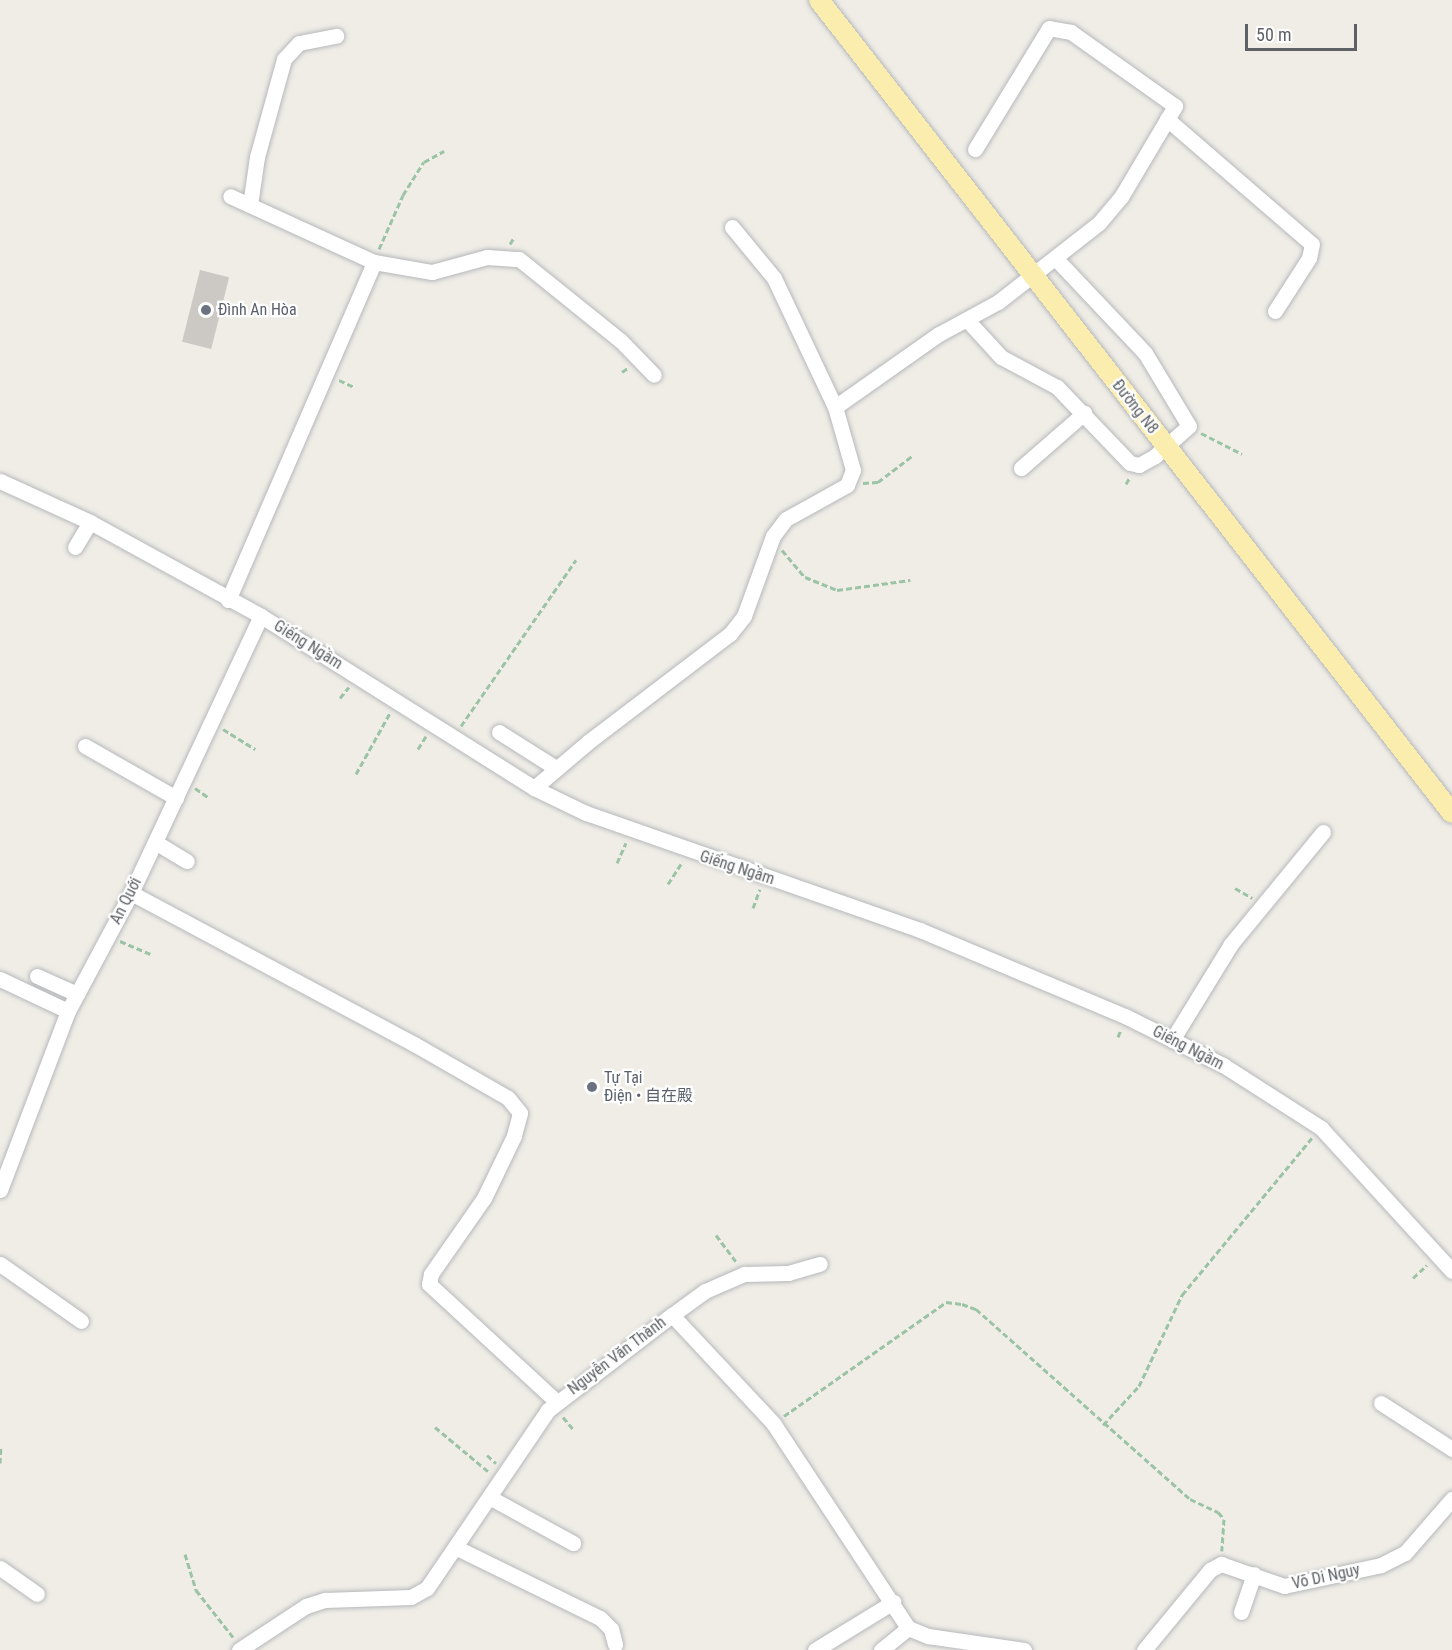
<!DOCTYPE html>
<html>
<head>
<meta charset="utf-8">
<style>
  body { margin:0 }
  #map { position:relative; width:1452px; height:1650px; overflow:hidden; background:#efede6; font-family:"Roboto Condensed","Noto Sans SC",sans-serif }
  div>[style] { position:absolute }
  .building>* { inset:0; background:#ccc9c4; transform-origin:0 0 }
  .path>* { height:3px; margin-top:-1.5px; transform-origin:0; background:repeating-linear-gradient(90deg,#9bc3a6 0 6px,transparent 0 9px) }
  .roads { filter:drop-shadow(0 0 2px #b6b8bc) drop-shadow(0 0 2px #b6b8bc) }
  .minor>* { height:15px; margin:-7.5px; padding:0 7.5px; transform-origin:7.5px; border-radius:7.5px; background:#fff }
  .major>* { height:20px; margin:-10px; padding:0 10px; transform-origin:10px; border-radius:10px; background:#fbedae }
  .dots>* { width:16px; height:16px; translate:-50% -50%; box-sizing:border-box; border:3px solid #fff; border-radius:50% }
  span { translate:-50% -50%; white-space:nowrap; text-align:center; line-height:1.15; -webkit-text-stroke:4.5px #fff; paint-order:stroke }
  .worship-label { font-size:16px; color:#5b616d }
  .left { translate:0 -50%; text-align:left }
  .street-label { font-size:16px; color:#5d6165 }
  .scale { position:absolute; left:1245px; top:24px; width:112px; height:27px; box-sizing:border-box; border:3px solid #5d6165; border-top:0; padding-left:8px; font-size:18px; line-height:21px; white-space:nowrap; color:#5d6165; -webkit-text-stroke:4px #fff; paint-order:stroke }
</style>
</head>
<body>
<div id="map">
  <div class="building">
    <i style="left:200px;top:270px;width:30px;height:74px;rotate:14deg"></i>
  </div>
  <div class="path">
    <i style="left:510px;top:244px;width:9px;rotate:-58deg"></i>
    <i style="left:379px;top:249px;width:59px;rotate:-66deg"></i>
    <i style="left:403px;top:195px;width:39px;rotate:-58deg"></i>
    <i style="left:424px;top:162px;width:23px;rotate:-29deg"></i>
    <i style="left:622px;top:372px;width:7px;rotate:-34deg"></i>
    <i style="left:339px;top:380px;width:17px;rotate:25deg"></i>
    <i style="left:1201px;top:433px;width:46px;rotate:27.1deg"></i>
    <i style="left:863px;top:483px;width:15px;rotate:-4deg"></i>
    <i style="left:878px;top:482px;width:43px;rotate:-37.4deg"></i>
    <i style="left:1126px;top:484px;width:8px;rotate:-60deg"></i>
    <i style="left:782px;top:550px;width:35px;rotate:50deg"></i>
    <i style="left:805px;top:577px;width:35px;rotate:22deg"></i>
    <i style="left:837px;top:590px;width:74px;rotate:-7.8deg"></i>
    <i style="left:340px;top:698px;width:14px;rotate:-51deg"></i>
    <i style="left:461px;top:726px;width:202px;rotate:-55.3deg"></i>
    <i style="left:223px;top:729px;width:38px;rotate:32deg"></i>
    <i style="left:418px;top:749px;width:15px;rotate:-58deg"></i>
    <i style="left:356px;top:774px;width:70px;rotate:-60.9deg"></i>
    <i style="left:195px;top:788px;width:16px;rotate:35deg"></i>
    <i style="left:617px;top:863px;width:22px;rotate:-66deg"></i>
    <i style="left:668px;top:884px;width:27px;rotate:-57deg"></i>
    <i style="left:1235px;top:888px;width:20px;rotate:30deg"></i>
    <i style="left:753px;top:908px;width:20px;rotate:-70deg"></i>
    <i style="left:120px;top:941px;width:34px;rotate:23deg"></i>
    <i style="left:1118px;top:1037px;width:9px;rotate:-69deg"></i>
    <i style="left:716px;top:1235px;width:34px;rotate:53deg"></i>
    <i style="left:1413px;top:1278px;width:19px;rotate:-43deg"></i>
    <i style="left:784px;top:1416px;width:198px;rotate:-35.1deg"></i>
    <i style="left:946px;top:1302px;width:16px;rotate:7deg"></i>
    <i style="left:962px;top:1304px;width:15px;rotate:20deg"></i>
    <i style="left:976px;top:1309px;width:286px;rotate:41.6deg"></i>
    <i style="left:1190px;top:1499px;width:31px;rotate:25deg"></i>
    <i style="left:1218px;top:1512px;width:9px;rotate:49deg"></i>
    <i style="left:1224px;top:1519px;width:32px;rotate:94deg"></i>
    <i style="left:563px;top:1417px;width:16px;rotate:50deg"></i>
    <i style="left:1103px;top:1425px;width:53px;rotate:-47.3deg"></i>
    <i style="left:1139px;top:1386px;width:101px;rotate:-64.7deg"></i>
    <i style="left:1182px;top:1295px;width:204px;rotate:-50.4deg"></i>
    <i style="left:435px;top:1427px;width:72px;rotate:39.9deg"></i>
    <i style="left:487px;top:1455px;width:12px;rotate:42deg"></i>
    <i style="left:0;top:1463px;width:17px;rotate:-87deg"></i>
    <i style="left:185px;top:1554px;width:38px;rotate:73deg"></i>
    <i style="left:196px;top:1590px;width:60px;rotate:51.8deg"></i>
  </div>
  <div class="roads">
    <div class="minor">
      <i style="left:1167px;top:119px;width:191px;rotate:40.8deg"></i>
      <i style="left:1312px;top:244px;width:14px;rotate:102deg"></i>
      <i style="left:1309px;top:258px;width:63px;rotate:122.7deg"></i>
      <i style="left:250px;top:205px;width:49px;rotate:-81.7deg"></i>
      <i style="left:257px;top:157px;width:102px;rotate:-74.6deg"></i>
      <i style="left:284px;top:59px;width:22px;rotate:-47deg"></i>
      <i style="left:299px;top:43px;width:38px;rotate:-11deg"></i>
      <i style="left:732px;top:227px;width:66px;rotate:50.5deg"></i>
      <i style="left:774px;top:278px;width:143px;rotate:64.7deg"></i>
      <i style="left:374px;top:262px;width:59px;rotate:9.8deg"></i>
      <i style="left:432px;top:272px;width:57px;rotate:-15.3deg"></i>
      <i style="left:487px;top:257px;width:32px;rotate:4deg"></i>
      <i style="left:519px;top:259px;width:131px;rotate:38.8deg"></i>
      <i style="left:621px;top:341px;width:47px;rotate:45.9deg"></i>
      <i style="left:968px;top:321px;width:49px;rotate:47.5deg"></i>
      <i style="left:1001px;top:357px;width:64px;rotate:28.2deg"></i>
      <i style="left:1057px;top:387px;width:105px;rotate:46.2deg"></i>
      <i style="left:1130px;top:463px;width:9px;rotate:13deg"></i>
      <i style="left:1139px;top:465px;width:18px;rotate:-29deg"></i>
      <i style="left:1155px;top:456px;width:45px;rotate:-41.4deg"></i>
      <i style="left:1189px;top:426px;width:85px;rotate:-121.1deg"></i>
      <i style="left:1145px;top:353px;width:129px;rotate:-133.4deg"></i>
      <i style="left:1021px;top:468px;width:84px;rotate:-41.1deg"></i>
      <i style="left:0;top:481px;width:99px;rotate:24.5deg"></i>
      <i style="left:90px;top:522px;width:195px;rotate:28.8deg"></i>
      <i style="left:261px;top:616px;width:323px;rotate:32.2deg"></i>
      <i style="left:534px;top:788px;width:58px;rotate:25.7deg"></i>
      <i style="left:586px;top:813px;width:354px;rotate:19.3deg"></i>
      <i style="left:920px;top:930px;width:222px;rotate:22.8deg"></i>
      <i style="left:1125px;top:1016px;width:110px;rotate:26.6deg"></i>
      <i style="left:1223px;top:1065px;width:117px;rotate:32.7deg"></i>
      <i style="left:1321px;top:1128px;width:194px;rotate:47.5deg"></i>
      <i style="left:75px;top:547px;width:29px;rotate:-59deg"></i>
      <i style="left:228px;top:600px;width:368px;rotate:-66.6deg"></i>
      <i style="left:374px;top:262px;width:158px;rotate:-155.4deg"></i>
      <i style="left:499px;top:732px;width:67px;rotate:32.3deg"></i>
      <i style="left:85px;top:746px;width:105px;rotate:29.7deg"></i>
      <i style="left:534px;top:788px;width:71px;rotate:-40.4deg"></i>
      <i style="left:588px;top:742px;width:178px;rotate:-37.3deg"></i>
      <i style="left:730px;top:634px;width:23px;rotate:-52deg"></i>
      <i style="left:744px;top:616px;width:85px;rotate:-70.1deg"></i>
      <i style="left:773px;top:536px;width:21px;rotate:-53deg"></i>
      <i style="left:786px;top:519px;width:70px;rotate:-29.1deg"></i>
      <i style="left:847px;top:485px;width:16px;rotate:-68deg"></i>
      <i style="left:853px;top:470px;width:66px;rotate:-105.9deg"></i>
      <i style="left:835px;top:407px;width:127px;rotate:-35.1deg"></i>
      <i style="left:939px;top:334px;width:67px;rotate:-28.5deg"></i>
      <i style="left:998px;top:302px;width:128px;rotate:-38deg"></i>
      <i style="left:1099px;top:223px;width:34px;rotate:-50deg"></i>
      <i style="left:1121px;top:197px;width:106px;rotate:-59.3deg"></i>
      <i style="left:1175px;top:106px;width:128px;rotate:-144.6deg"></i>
      <i style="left:1071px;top:32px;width:22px;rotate:-170deg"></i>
      <i style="left:1049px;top:28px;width:142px;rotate:121.4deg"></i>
      <i style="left:155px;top:842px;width:37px;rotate:31deg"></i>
      <i style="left:131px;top:893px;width:321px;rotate:28.1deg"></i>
      <i style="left:414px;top:1044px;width:108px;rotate:29.9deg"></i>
      <i style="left:508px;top:1098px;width:19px;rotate:51deg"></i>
      <i style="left:520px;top:1113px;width:24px;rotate:105deg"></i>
      <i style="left:514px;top:1136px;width:69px;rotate:115.8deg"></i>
      <i style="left:484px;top:1198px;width:93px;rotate:124.9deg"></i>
      <i style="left:431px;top:1274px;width:10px;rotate:101deg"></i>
      <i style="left:429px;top:1284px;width:173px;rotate:42.7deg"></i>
      <i style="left:37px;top:976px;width:44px;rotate:24.2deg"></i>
      <i style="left:0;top:979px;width:75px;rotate:25.2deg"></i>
      <i style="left:1172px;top:1040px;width:113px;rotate:-58.4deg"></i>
      <i style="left:1231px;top:944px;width:145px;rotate:-50.6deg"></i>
      <i style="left:0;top:1190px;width:191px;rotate:-69.2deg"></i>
      <i style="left:68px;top:1011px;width:134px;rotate:-61.9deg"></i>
      <i style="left:131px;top:893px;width:306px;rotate:-64.9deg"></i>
      <i style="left:0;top:1264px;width:99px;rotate:35.1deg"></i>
      <i style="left:672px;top:1315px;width:41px;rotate:-36deg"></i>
      <i style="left:705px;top:1291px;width:43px;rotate:-23.6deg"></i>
      <i style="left:744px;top:1274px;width:44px;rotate:-1.3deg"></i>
      <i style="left:788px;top:1273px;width:33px;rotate:-16deg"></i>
      <i style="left:1381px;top:1403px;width:85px;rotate:32.9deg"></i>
      <i style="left:489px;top:1497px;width:96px;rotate:28.7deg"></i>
      <i style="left:457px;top:1548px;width:159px;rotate:26.1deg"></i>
      <i style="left:600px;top:1618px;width:16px;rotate:45deg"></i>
      <i style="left:611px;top:1629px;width:16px;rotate:75deg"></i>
      <i style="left:0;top:1568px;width:45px;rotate:35.1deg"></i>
      <i style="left:1241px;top:1612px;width:40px;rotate:-71.1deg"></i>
      <i style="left:239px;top:1650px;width:80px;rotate:-33.3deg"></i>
      <i style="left:306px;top:1606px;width:20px;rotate:-18deg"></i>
      <i style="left:325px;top:1600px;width:86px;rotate:-2deg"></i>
      <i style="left:411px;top:1597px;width:18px;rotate:-29deg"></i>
      <i style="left:427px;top:1588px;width:215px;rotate:-55.8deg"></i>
      <i style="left:548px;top:1410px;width:156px;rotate:-37.5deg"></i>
      <i style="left:672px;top:1315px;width:148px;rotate:46.9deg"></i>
      <i style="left:773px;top:1423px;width:245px;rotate:56.6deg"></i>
      <i style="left:908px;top:1628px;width:22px;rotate:22deg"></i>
      <i style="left:928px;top:1636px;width:97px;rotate:8.3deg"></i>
      <i style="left:815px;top:1650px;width:92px;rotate:-31.6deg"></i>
      <i style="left:881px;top:1650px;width:35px;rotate:-39deg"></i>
      <i style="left:1144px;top:1650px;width:104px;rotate:-50.5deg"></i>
      <i style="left:1210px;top:1570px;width:13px;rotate:-29deg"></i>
      <i style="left:1221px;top:1564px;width:67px;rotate:19.2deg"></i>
      <i style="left:1284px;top:1586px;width:99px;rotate:-12.2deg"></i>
      <i style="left:1381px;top:1565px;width:27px;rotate:-27deg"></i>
      <i style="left:1405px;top:1553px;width:72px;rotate:-49deg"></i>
    </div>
    <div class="major">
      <i style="left:819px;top:0;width:1030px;rotate:52.1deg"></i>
    </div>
  </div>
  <div class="dots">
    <i style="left:206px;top:310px;background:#6b7280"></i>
    <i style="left:592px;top:1087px;background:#6b7280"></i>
  </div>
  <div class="worship-label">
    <span class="left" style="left:218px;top:310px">Đình An Hòa</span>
    <span class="left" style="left:604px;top:1087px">Tự Tại<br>Điện • 自在殿</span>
  </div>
  <div class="street-label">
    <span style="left:1135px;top:407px;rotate:52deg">Đường N8</span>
    <span style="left:308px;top:645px;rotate:32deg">Giếng Ngầm</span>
    <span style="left:737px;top:868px;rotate:18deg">Giếng Ngầm</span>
    <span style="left:126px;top:901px;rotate:-63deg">An Quới</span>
    <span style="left:1188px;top:1048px;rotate:27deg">Giếng Ngầm</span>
    <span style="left:617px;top:1356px;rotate:-37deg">Nguyễn Văn Thành</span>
    <span style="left:1326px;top:1577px;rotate:-12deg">Võ Di Nguy</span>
  </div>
  <div class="scale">50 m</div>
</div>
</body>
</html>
